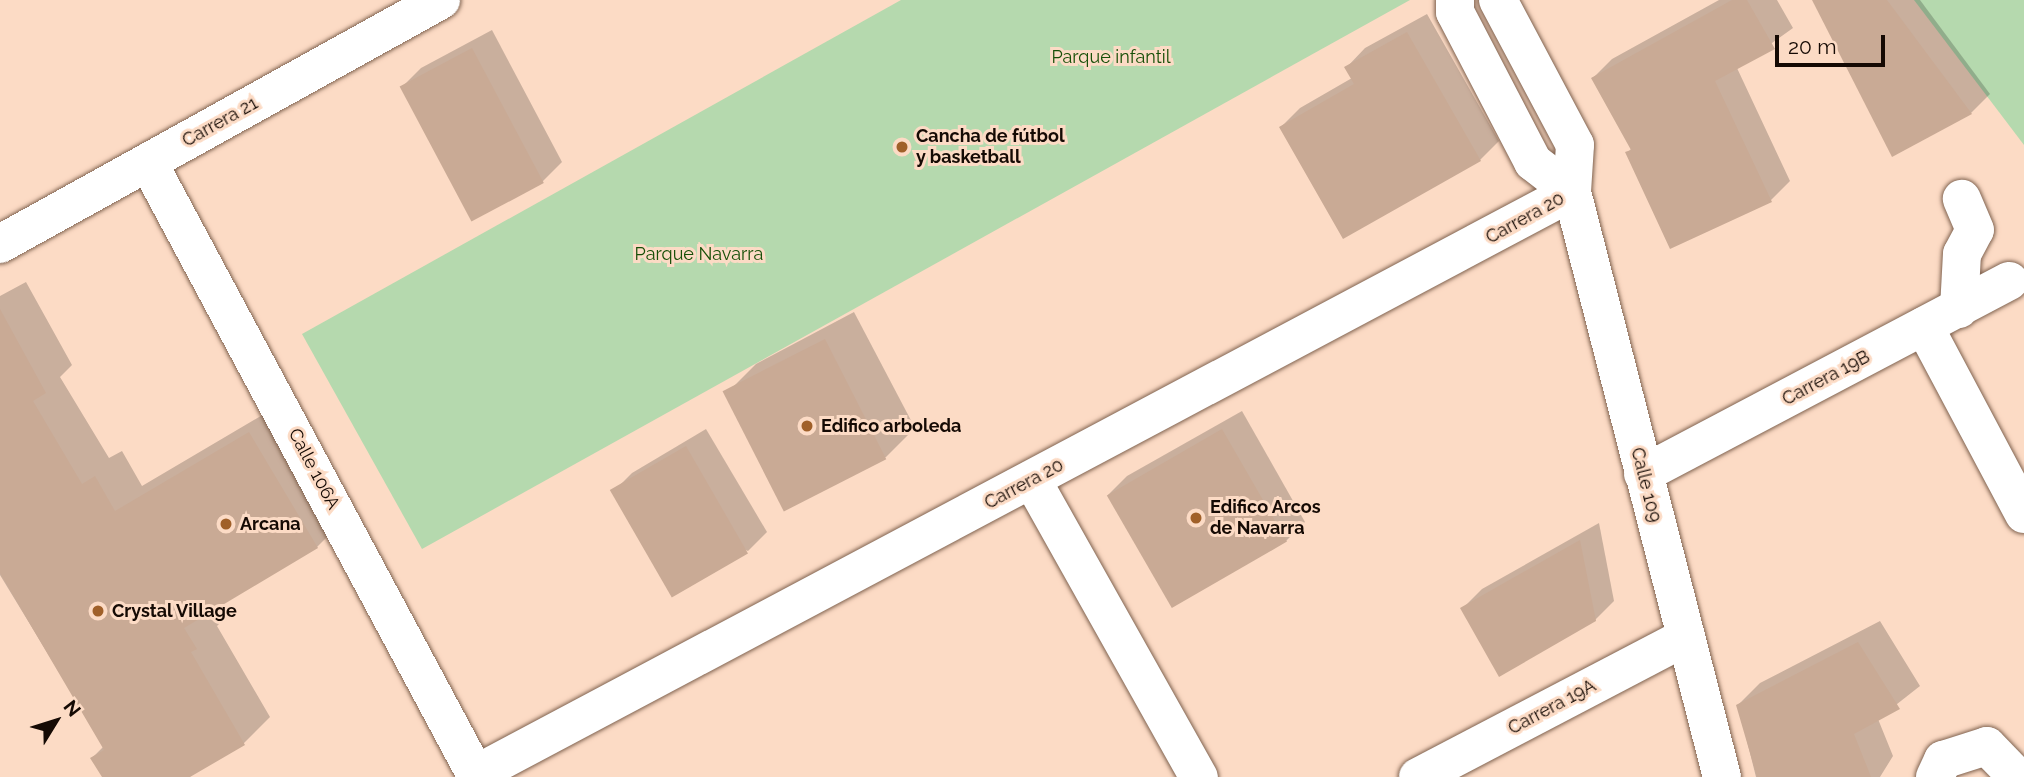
<!DOCTYPE html>
<html>
<head>
<meta charset="utf-8">
<style>
  body { margin:0 }
  #map { position:relative; width:2024px; height:777px; overflow:hidden; background:#fcdbc5; font-family:Raleway,sans-serif }
  div>[style] { position:absolute }
  .green>* { inset:0; background:#b5d9ae }
  .shadow>* { inset:0; background:#0003 }
  .building>* { inset:0; background:#c9aa95; transform-origin:0 0 }
  .roads { filter:drop-shadow(0 0 2px #806350) drop-shadow(0 0 2px #806350) }
  .minor>* { height:38px; margin:-19px; padding:0 19px; transform-origin:19px; border-radius:19px; background:#fff }
  .dots>* { width:19px; height:19px; translate:-50% -50%; box-sizing:border-box; border:4px solid #fcdbc5; border-radius:50% }
  span { translate:-50% -50%; white-space:nowrap; text-align:center; line-height:1.15; -webkit-text-stroke:6px #fcdbc5; paint-order:stroke }
  .park-label { font-size:18px; color:#164f07 }
  .street-label { font-size:18px; color:#150a04 }
  .poi-label { font-size:18px; color:#150a04; font-weight:700 }
  .left { translate:0 -50%; text-align:left }
  .north { position:absolute; left:21px; top:686px; width:70px; height:70px; -webkit-text-stroke:5px #fcdbc5; paint-order:stroke; rotate:52deg; font-size:19px; font-weight:700; line-height:28px; text-align:center; color:#150a04 }
  .north::after { content:''; display:block; margin:auto; width:24px; height:32px; background:#150a04; clip-path:polygon(50% 0,100% 100%,50% 72%,0 100%) }
  .scale { position:absolute; left:1775px; top:35px; width:110px; height:32px; box-sizing:border-box; border:4px solid #150a04; border-top:0; padding-left:9px; font-size:21px; line-height:24px; white-space:nowrap; color:#150a04; -webkit-text-stroke:5px #fcdbc5; paint-order:stroke }
</style>
</head>
<body>
<div id="map">
  <div class="green">
    <i style="clip-path:polygon(901px 0,1410px 0,422px 549px,302px 334px)"></i>
    <i style="clip-path:polygon(1914px 0,2024px 0,2024px 145px)"></i>
  </div>
  <div class="shadow">
    <i style="clip-path:polygon(1719px 0,1777px 0,1793px 28px,1737px 68px,1790px 181px,1771px 200px,1627px 153px,1632px 148px,1593px 78px,1612px 59px)"></i>
    <i style="clip-path:polygon(1814px 0,1920px 0,1990px 94px,1971px 113px,1893px 154px)"></i>
    <i style="clip-path:polygon(1427px 14px,1499px 141px,1480px 160px,1281px 127px,1300px 108px,1352px 78px,1346px 68px,1365px 48px)"></i>
    <i style="clip-path:polygon(492px 30px,562px 162px,543px 181px,473px 219px,402px 87px,421px 68px)"></i>
    <i style="clip-path:polygon(26px 282px,72px 365px,60px 377px,109px 458px,122px 451px,142px 486px,276px 407px,343px 521px,317px 547px,214px 608px,222px 621px,217px 626px,270px 717px,244px 743px,186px 777px,104px 777px,92px 758px,104px 746px,0 575px,0 296px)"></i>
    <i style="clip-path:polygon(854px 312px,915px 428px,886px 457px,791px 504px,727px 393px,756px 364px)"></i>
    <i style="clip-path:polygon(1242px 411px,1305px 522px,1286px 541px,1108px 495px,1127px 476px)"></i>
    <i style="clip-path:polygon(706px 429px,767px 532px,748px 551px,613px 492px,632px 473px)"></i>
    <i style="clip-path:polygon(1599px 523px,1614px 601px,1595px 620px,1463px 608px,1482px 589px)"></i>
    <i style="clip-path:polygon(1880px 621px,1920px 686px,1878px 719px,1893px 756px,1880px 777px,1756px 777px,1738px 705px,1760px 683px)"></i>
  </div>
  <div class="building">
    <i style="clip-path:polygon(1732px 0,1747px 0,1775px 49px,1715px 81px,1772px 202px,1670px 249px,1625px 152px,1631px 150px,1591px 78px)"></i>
    <i style="clip-path:polygon(1812px 0,1887px 0,1972px 114px,1892px 157px)"></i>
    <i style="clip-path:polygon(1407px 32px,1481px 161px,1343px 239px,1279px 127px,1354px 84px,1344px 67px)"></i>
    <i style="left:472px;top:48px;width:153px;height:82px;rotate:62deg"></i>
    <i style="clip-path:polygon(0 309px,46px 393px,33px 401px,82px 484px,95px 476px,115px 511px,249px 432px,318px 548px,184px 628px,197px 649px,191px 652px,245px 745px,190px 777px,102px 777px,90px 758px,104px 750px,0 573px)"></i>
    <i style="left:825px;top:339px;width:135px;height:115px;rotate:63deg"></i>
    <i style="left:1222px;top:429px;width:130px;height:133px;rotate:60deg"></i>
    <i style="left:686px;top:446px;width:124px;height:88px;rotate:60deg"></i>
    <i style="clip-path:polygon(1580px 540px,1596px 621px,1499px 677px,1460px 608px)"></i>
    <i style="clip-path:polygon(1858px 642px,1900px 709px,1854px 734px,1871px 777px,1757px 777px,1736px 705px)"></i>
  </div>
  <div class="roads">
    <div class="minor">
      <i style="left:1455px;top:0;width:12px;rotate:90deg"></i>
      <i style="left:1455px;top:12px;width:169px;rotate:62.5deg"></i>
      <i style="left:1533px;top:162px;width:49px;rotate:37.6deg"></i>
      <i style="left:1498px;top:0;width:164px;rotate:62deg"></i>
      <i style="left:1575px;top:145px;width:47px;rotate:93.7deg"></i>
      <i style="left:1572px;top:192px;width:604px;rotate:75.62deg"></i>
      <i style="left:148px;top:162px;width:697px;rotate:61.86deg"></i>
      <i style="left:0;top:244px;width:504px;rotate:-28.96deg"></i>
      <i style="left:1959px;top:309px;width:55px;rotate:-86.9deg"></i>
      <i style="left:1962px;top:254px;width:27px;rotate:-62deg"></i>
      <i style="left:1975px;top:230px;width:34px;rotate:-113deg"></i>
      <i style="left:1924px;top:326px;width:213px;rotate:62deg"></i>
      <i style="left:1643px;top:474px;width:414px;rotate:-27.8deg"></i>
      <i style="left:1032px;top:480px;width:341px;rotate:60.7deg"></i>
      <i style="left:476px;top:774px;width:1241px;rotate:-27.97deg"></i>
      <i style="left:1418px;top:777px;width:302px;rotate:-27.6deg"></i>
      <i style="left:1935px;top:777px;width:19px;rotate:-65deg"></i>
      <i style="left:1943px;top:760px;width:46px;rotate:-17.7deg"></i>
      <i style="left:1987px;top:746px;width:43px;rotate:45.9deg"></i>
    </div>
  </div>
  <div class="dots">
    <i style="left:902px;top:147px;background:#a06029"></i>
    <i style="left:807px;top:426px;background:#a06029"></i>
    <i style="left:1196px;top:518px;background:#a06029"></i>
    <i style="left:226px;top:524px;background:#a06029"></i>
    <i style="left:98px;top:611px;background:#a06029"></i>
  </div>
  <div class="park-label">
    <span style="left:1111px;top:57px">Parque infantil</span>
    <span style="left:699px;top:254px">Parque Navarra</span>
  </div>
  <div class="street-label">
    <span style="left:220px;top:122px;rotate:-29deg">Carrera 21</span>
    <span style="left:1525px;top:218px;rotate:-29deg">Carrera 20</span>
    <span style="left:1826px;top:378px;rotate:-28deg">Carrera 19B</span>
    <span style="left:314px;top:469px;rotate:62deg">Calle 106A</span>
    <span style="left:1024px;top:484px;rotate:-28deg">Carrera 20</span>
    <span style="left:1646px;top:485px;rotate:76deg">Calle 109</span>
    <span style="left:1552px;top:707px;rotate:-28deg">Carrera 19A</span>
  </div>
  <div class="poi-label">
    <span class="left" style="left:916px;top:147px">Cancha de fútbol<br>y basketball</span>
    <span class="left" style="left:821px;top:426px">Edifico arboleda</span>
    <span class="left" style="left:1210px;top:518px">Edifico Arcos<br>de Navarra</span>
    <span class="left" style="left:240px;top:524px">Arcana</span>
    <span class="left" style="left:112px;top:611px">Crystal Village</span>
  </div>
  <div class="north">N</div>
  <div class="scale">20 m</div>
</div>
</body>
</html>
